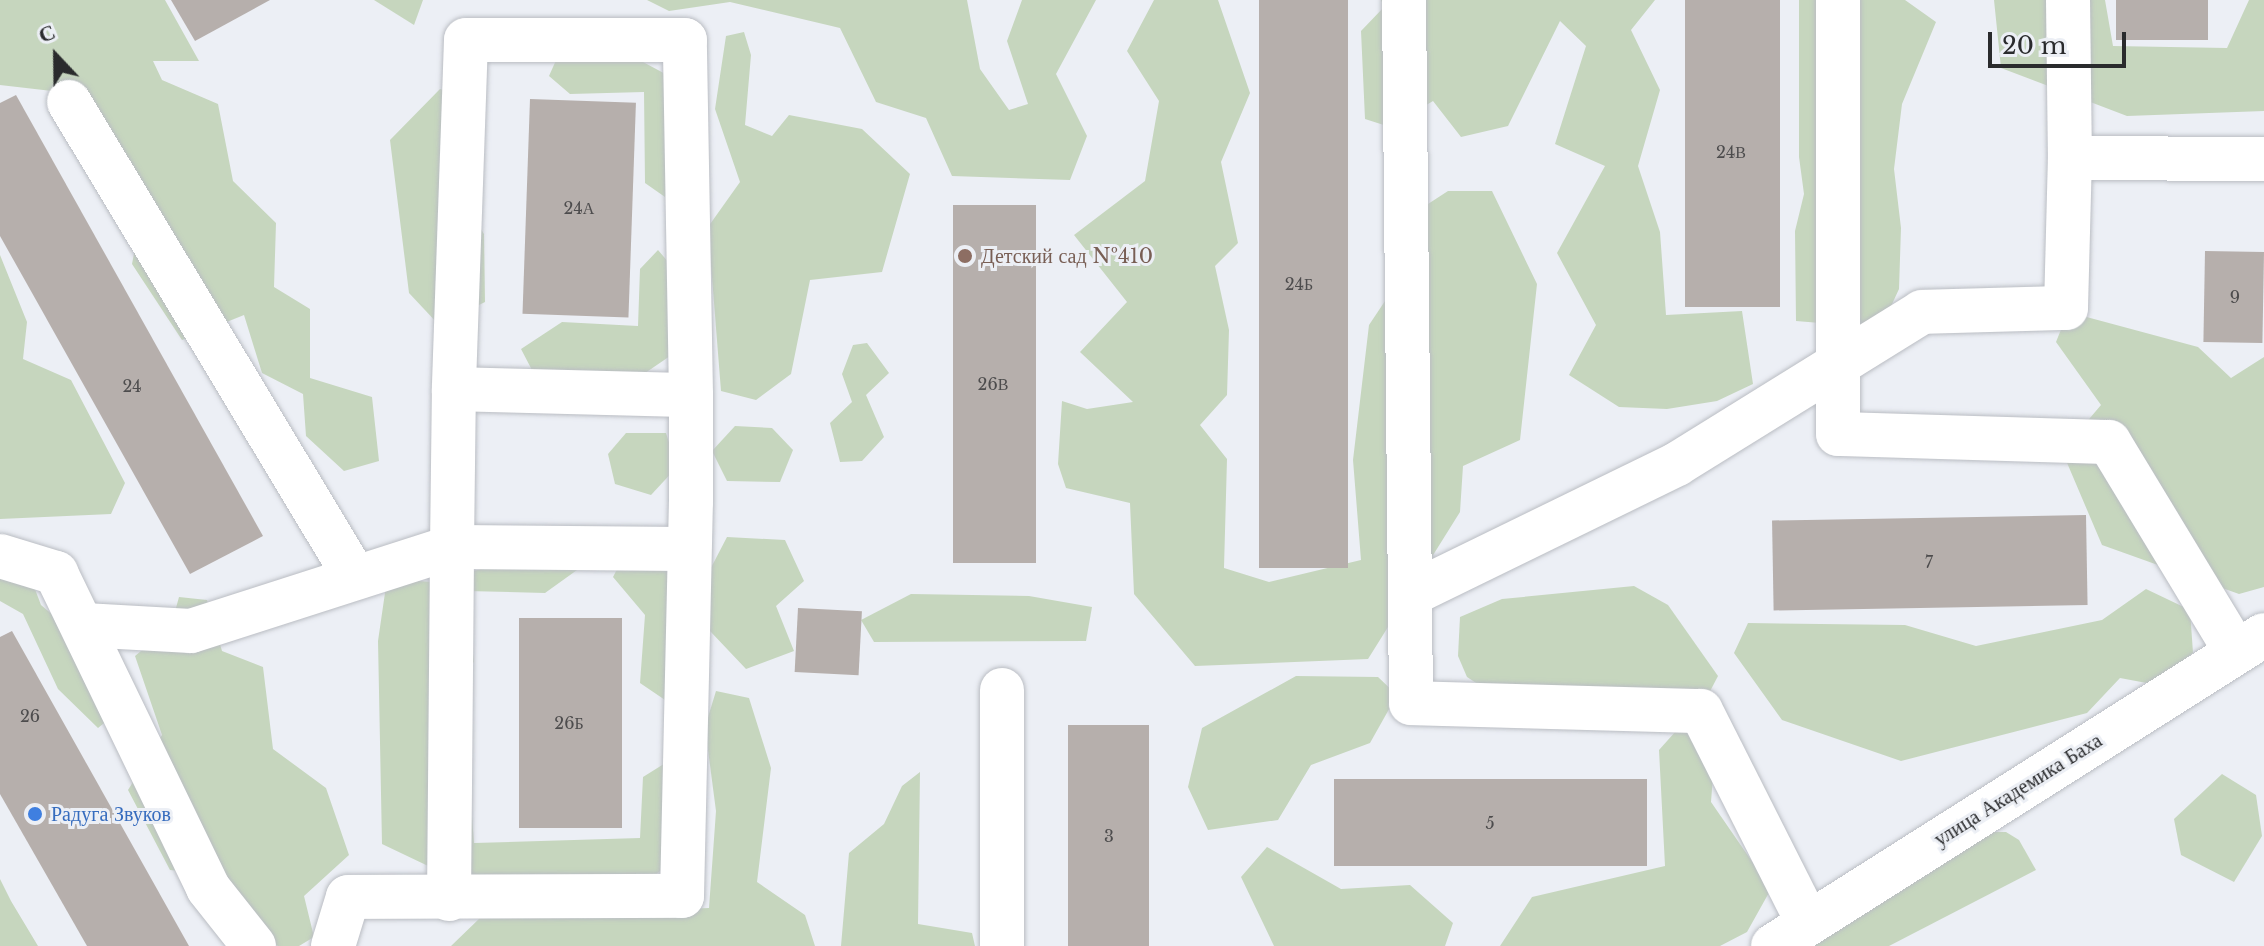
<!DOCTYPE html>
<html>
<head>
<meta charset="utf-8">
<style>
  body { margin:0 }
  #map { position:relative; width:2264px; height:946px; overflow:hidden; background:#eceff5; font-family:"Libre Baskerville",serif }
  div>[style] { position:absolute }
  .green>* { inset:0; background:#c6d6be }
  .building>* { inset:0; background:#b6afac; transform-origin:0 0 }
  .roads { filter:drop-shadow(0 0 2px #babdc3) drop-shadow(0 0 2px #babdc3) }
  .minor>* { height:44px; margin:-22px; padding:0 22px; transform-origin:22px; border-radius:22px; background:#fff }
  .dots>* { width:22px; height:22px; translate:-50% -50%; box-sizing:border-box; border:4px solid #eceff5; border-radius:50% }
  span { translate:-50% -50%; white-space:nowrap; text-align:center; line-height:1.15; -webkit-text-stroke:6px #eceff5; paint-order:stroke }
  .number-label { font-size:16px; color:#4d4c4d }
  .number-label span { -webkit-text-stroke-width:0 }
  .education-label { font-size:20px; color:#785e54 }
  .left { translate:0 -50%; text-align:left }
  .street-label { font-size:20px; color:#2a2b2d }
  .shop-label { font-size:20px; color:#366cbe }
  .north { position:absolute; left:16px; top:16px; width:80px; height:80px; -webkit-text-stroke:6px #eceff5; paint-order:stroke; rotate:338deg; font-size:22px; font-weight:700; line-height:32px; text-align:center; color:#2a2b2d }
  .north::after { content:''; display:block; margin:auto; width:28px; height:36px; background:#2a2b2d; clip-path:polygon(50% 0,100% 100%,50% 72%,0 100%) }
  .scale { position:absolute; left:1988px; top:32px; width:138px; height:36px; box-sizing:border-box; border:4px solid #2a2b2d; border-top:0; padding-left:10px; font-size:24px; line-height:28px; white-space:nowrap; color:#2a2b2d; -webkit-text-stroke:6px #eceff5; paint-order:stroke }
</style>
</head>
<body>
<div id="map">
  <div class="green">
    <i style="clip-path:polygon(0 0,165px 0,199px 61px,153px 61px,162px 80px,218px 104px,233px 181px,276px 223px,274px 287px,310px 309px,310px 378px,372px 397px,379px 461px,344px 471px,306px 436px,303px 394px,262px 373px,244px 315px,182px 340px,132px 264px,141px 219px,52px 91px,0 85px)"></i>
    <i style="clip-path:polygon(374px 0,423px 0,414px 25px)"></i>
    <i style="clip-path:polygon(647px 0,967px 0,980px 69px,1009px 110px,1028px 104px,1007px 41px,1022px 0,1096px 0,1056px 74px,1087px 136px,1070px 180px,952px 176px,926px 118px,876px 102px,840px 28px,730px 2px,669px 11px)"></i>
    <i style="clip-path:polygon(1154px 0,1218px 0,1250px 93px,1221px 162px,1238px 243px,1215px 266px,1229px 330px,1227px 395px,1200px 425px,1227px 459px,1224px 568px,1269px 582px,1361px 560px,1353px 460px,1369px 325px,1395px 286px,1388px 230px,1448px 191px,1492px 191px,1537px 284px,1520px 440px,1463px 466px,1460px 512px,1368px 659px,1195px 666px,1134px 594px,1130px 503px,1066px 488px,1058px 464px,1062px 401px,1087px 409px,1133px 402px,1080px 352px,1127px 302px,1074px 235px,1145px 181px,1159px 101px,1127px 51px)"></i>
    <i style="clip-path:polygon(1381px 0,1655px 0,1631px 30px,1660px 90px,1638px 166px,1660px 232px,1666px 315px,1742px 311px,1753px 384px,1717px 401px,1667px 409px,1619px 407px,1569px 375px,1596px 325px,1557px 253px,1605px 166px,1555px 144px,1586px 46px,1560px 21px,1508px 126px,1461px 137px,1433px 101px,1390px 127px,1365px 119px,1361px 31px,1384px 7px)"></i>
    <i style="clip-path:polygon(1799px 0,1905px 0,1936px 22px,1902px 104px,1894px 169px,1901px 228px,1899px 289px,1881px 328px,1796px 321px,1795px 231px,1804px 194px,1799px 157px)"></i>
    <i style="clip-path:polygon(1994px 0,2105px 0,2113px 46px,2227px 48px,2249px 0,2264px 0,2264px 111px,2127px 116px,2001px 68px)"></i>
    <i style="clip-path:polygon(744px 32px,751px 55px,745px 125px,772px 136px,789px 115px,862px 129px,910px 174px,882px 272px,810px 280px,791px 374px,756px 400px,721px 391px,708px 227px,740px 182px,715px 109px,726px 36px)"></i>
    <i style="clip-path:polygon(630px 55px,671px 77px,678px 165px,665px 197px,645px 183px,644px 92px,570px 94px,549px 76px,557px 58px)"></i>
    <i style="clip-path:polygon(440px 89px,476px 99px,455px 188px,484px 234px,485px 302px,439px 325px,409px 293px,390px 140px)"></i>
    <i style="clip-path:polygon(658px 250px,681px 277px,673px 354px,629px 384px,533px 372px,521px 349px,562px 322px,638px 326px,640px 269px)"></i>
    <i style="clip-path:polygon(0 255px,27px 322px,23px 359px,71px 380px,125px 483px,111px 514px,0 519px)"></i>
    <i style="clip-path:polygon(2068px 312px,2198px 347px,2231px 378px,2264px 357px,2264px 587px,2239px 594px,2102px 545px,2062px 451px,2101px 405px,2056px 342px)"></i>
    <i style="clip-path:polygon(867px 343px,889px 373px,866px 395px,884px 437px,862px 461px,840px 462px,830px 423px,852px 402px,842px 374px,853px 345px)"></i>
    <i style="clip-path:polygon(735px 426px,772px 428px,793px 450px,780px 482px,727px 481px,712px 451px)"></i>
    <i style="clip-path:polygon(626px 433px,666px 433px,677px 467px,651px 495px,615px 484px,608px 454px)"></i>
    <i style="clip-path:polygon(635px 534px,702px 585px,727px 537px,785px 540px,804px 581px,776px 606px,794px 651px,746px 669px,710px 631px,668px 702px,640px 683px,645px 615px,613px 577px)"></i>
    <i style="clip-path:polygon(0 555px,27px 568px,41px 605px,74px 633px,114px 715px,98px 728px,58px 689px,23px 614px,0 601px)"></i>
    <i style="clip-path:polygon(584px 565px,545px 593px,466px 591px,474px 662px,435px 697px,469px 776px,474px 843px,640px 838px,643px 777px,667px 762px,675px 860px,640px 886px,468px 885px,382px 844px,378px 641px,387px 579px,433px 582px,481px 569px)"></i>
    <i style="clip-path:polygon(1634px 586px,1668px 605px,1718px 676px,1707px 697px,1487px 690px,1467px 677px,1458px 656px,1460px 617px,1502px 599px)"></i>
    <i style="clip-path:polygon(2146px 589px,2190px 610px,2193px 653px,2152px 684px,2120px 678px,2087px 713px,1901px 761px,1782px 720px,1734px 653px,1748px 623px,1905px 625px,1976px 646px,2102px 620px)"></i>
    <i style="clip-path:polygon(911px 594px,1029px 596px,1092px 607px,1086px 641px,874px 642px,861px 620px)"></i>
    <i style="clip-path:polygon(179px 597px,207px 600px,222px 651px,263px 667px,273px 749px,326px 788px,349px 855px,304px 896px,314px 937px,299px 946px,278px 946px,236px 918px,212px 874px,170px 870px,128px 790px,162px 735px,135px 656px,171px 626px)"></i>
    <i style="clip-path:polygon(1296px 676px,1378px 677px,1397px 695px,1370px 743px,1311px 765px,1278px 820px,1208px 830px,1188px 787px,1202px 728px)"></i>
    <i style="clip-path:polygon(716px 691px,749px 698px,771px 768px,757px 882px,805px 915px,815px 946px,451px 946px,481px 917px,709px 908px,716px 811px,705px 727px)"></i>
    <i style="clip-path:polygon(1684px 722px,1715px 750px,1711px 802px,1771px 889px,1747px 932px,1720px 946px,1500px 946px,1532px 897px,1665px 866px,1659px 750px)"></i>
    <i style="clip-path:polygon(920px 772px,918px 924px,972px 933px,975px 946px,841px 946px,849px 853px,884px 824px,902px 786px)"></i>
    <i style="clip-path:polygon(2222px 774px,2256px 795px,2262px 836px,2234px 882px,2181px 855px,2174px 819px)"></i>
    <i style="clip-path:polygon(1992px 832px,2006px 832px,2019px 840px,2036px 870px,1889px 946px,1812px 946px)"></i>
    <i style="clip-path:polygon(1267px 847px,1341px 889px,1410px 885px,1453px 923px,1445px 946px,1274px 946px,1241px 877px)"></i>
    <i style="clip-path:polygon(0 879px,11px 901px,38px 946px,0 946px)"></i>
  </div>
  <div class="building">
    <i style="clip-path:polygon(171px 0,270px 0,195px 41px)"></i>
    <i style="left:1259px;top:0;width:89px;height:568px"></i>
    <i style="left:1685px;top:0;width:95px;height:307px"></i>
    <i style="left:2116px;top:0;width:92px;height:40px"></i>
    <i style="clip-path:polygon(16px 95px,263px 536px,190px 574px,0 236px,0 103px)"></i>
    <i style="left:530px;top:99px;width:106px;height:215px;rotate:2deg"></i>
    <i style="left:953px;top:205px;width:83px;height:358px"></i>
    <i style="left:2205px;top:251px;width:59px;height:91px;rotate:1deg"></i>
    <i style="left:2086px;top:515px;width:90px;height:314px;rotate:89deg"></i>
    <i style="left:798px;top:608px;width:64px;height:64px;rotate:3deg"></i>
    <i style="left:519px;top:618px;width:103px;height:210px"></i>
    <i style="clip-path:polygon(12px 631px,189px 946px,87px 946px,0 794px,0 637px)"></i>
    <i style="left:1068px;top:725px;width:81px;height:221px"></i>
    <i style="left:1334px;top:779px;width:313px;height:87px"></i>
  </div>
  <div class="roads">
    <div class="minor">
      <i style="left:1404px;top:0;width:703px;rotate:89.43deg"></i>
      <i style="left:1411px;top:703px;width:290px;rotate:1.6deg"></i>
      <i style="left:1701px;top:711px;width:237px;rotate:63.2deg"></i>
      <i style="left:1838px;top:0;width:434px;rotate:90deg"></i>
      <i style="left:1838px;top:434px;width:271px;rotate:1.7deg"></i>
      <i style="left:2109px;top:442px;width:245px;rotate:58.8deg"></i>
      <i style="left:2068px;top:0;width:158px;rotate:89.3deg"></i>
      <i style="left:2070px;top:158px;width:194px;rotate:0.3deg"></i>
      <i style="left:69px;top:102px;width:554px;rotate:58.95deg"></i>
      <i style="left:0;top:556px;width:59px;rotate:16.9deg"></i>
      <i style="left:56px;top:573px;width:350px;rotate:64.2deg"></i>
      <i style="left:208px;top:888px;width:74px;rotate:51.6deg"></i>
      <i style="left:1411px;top:594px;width:296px;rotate:-26deg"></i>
      <i style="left:1677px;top:464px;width:288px;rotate:-31.8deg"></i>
      <i style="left:1922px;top:312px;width:144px;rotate:-1.6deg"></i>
      <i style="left:2066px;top:308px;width:150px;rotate:-88.5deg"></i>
      <i style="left:84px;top:625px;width:107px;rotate:3.2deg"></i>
      <i style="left:191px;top:631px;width:274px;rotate:-17.8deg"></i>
      <i style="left:452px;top:547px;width:158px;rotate:-89.3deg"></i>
      <i style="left:1002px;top:690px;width:256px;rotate:90deg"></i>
      <i style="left:449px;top:899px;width:352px;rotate:-89.5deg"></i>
      <i style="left:452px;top:547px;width:237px;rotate:0.5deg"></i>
      <i style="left:333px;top:946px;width:51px;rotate:-73deg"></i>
      <i style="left:348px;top:897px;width:334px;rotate:-0.2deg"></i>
      <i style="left:682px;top:896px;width:394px;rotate:-88.7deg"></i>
      <i style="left:691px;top:502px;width:107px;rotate:-90deg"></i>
      <i style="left:691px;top:395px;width:355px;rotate:-91deg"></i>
      <i style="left:685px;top:40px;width:219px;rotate:180deg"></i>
      <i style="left:466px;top:40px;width:349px;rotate:92deg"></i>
      <i style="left:454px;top:389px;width:237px;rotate:1.5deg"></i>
      <i style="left:1773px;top:946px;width:581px;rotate:-32.35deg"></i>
    </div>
  </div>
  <div class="dots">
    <i style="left:965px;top:256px;background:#8d6e63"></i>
    <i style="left:35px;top:814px;background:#3f7fe0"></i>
  </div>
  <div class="number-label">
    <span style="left:1731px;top:152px">24В</span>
    <span style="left:579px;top:208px">24А</span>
    <span style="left:1299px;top:284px">24Б</span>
    <span style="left:2235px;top:297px">9</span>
    <span style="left:993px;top:384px">26В</span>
    <span style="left:132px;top:386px">24</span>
    <span style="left:1929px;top:562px">7</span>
    <span style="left:30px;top:716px">26</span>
    <span style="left:569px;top:723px">26Б</span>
    <span style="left:1490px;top:823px">5</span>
    <span style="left:1109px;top:836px">3</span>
  </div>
  <div class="education-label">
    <span class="left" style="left:981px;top:256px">Детский сад №410</span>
  </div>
  <div class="street-label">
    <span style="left:2018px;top:790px;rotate:-32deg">улица Академика Баха</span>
  </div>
  <div class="shop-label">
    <span class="left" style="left:51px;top:814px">Радуга Звуков</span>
  </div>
  <div class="north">С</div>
  <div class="scale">20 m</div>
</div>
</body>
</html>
